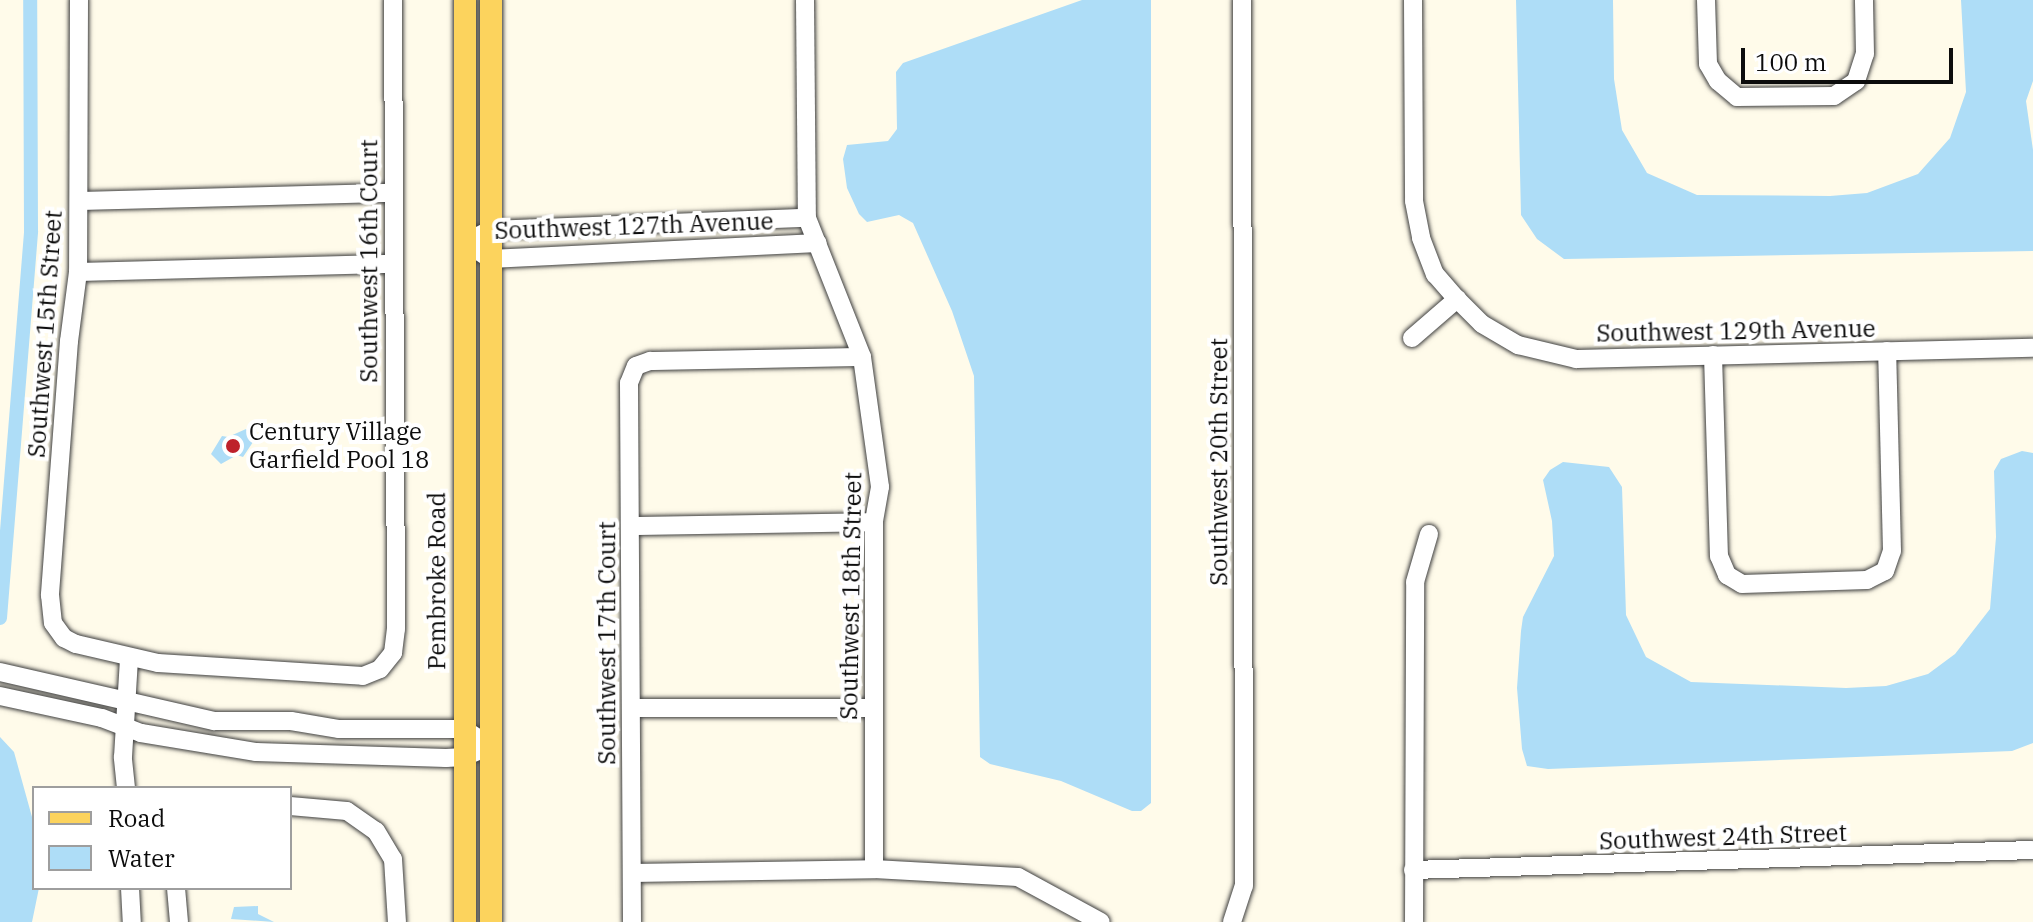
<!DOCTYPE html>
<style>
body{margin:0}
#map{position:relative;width:2033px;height:922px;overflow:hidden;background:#fffbea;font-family:"IBM Plex Serif",serif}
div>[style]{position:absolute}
.water>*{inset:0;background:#aeddf7}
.canal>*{height:14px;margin:-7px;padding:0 7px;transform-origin:7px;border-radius:7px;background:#aeddf7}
.roads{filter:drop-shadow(0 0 2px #3f3f3f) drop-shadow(0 0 2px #3f3f3f)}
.minor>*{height:18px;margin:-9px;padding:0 9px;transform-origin:9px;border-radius:9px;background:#fff}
.major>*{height:22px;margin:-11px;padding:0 11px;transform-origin:11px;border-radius:11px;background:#fcd35d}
.dots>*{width:22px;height:22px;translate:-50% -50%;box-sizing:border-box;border:4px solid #fff;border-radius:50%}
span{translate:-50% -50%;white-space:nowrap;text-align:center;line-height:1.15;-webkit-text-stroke:8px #fff;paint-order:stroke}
.street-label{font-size:24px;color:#0c0c0c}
.poi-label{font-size:24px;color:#0c0c0c}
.left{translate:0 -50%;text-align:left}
.legend{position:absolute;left:32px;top:786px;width:260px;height:104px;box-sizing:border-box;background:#fff;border:2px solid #9e9e9e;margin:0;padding:10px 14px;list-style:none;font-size:24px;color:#0c0c0c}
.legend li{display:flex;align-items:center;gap:16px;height:40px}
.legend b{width:40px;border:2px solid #9e9e9e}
.scale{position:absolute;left:1741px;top:48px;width:212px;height:36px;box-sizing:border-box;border:4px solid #0c0c0c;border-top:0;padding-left:10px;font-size:24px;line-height:28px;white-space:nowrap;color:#0c0c0c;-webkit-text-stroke:6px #fff;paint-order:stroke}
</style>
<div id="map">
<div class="water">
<i style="clip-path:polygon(1082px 0,1151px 0,1151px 803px,1141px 811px,1132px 811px,1061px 781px,990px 764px,980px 757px,974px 376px,952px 311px,913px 223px,899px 215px,867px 222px,859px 214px,847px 188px,843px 159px,847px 145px,888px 141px,897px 129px,896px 72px,903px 63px)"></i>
<i style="clip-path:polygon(1516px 0,1613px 0,1614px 79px,1622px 130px,1647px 173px,1697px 195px,1830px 196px,1867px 193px,1918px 174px,1950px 138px,1966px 92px,1961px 0,2033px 0,2033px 81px,2026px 101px,2033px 150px,2033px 251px,1564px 259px,1537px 239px,1521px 215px)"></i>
<i style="clip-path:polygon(246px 429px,255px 439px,243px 457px,237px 455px,221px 464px,211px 454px,222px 436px,228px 437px)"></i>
<i style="clip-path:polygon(2022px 451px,2033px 453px,2033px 743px,2012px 751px,1548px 769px,1527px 766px,1522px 749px,1517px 688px,1521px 631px,1523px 617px,1554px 556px,1552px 521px,1543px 480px,1550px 470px,1563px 462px,1609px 467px,1622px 487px,1626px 615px,1646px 657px,1691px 682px,1846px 688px,1886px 686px,1928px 674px,1955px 654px,1990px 609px,1996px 537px,1994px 471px,2001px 459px)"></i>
<i style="clip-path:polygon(0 737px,14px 752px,32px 817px,34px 888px,39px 888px,32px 922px,0 922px)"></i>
<i style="clip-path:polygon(258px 906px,258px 914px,274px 922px,231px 919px,234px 907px)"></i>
</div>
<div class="canal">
<i style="left:0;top:618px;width:388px;rotate:-85.4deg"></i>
<i style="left:31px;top:231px;width:231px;rotate:-90.2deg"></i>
</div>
<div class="roads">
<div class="minor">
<i style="left:79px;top:0;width:272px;rotate:90.2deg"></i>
<i style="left:78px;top:272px;width:70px;rotate:97.4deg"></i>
<i style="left:69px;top:341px;width:255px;rotate:94.3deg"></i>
<i style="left:50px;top:595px;width:28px;rotate:84deg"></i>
<i style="left:53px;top:623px;width:19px;rotate:54deg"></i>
<i style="left:64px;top:638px;width:13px;rotate:27deg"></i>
<i style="left:76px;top:644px;width:84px;rotate:13deg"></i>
<i style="left:158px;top:663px;width:205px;rotate:3.6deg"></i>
<i style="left:363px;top:676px;width:18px;rotate:-22deg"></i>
<i style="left:380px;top:669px;width:21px;rotate:-51deg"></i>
<i style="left:393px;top:653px;width:24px;rotate:-83deg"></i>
<i style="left:396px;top:629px;width:629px;rotate:-90.27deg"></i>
<i style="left:805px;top:0;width:218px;rotate:89.5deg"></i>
<i style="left:807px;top:218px;width:149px;rotate:68.4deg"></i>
<i style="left:862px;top:357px;width:131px;rotate:82.1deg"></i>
<i style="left:880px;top:487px;width:36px;rotate:100deg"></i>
<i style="left:874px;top:522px;width:347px;rotate:90deg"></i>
<i style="left:1413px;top:0;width:201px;rotate:89.7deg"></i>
<i style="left:1414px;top:201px;width:38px;rotate:79deg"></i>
<i style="left:1421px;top:238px;width:39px;rotate:69deg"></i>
<i style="left:1435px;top:274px;width:33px;rotate:49deg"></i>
<i style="left:1457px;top:299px;width:35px;rotate:45deg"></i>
<i style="left:1482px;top:324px;width:42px;rotate:30.3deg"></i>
<i style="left:1518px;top:345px;width:60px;rotate:13.6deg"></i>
<i style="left:1576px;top:359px;width:457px;rotate:-1.4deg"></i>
<i style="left:1706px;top:0;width:64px;rotate:88.2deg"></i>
<i style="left:1708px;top:64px;width:20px;rotate:60deg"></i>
<i style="left:1718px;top:81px;width:25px;rotate:40deg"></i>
<i style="left:1737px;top:97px;width:97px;rotate:-0.6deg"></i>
<i style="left:1834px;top:96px;width:27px;rotate:-34deg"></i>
<i style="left:1856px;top:81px;width:28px;rotate:-72deg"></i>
<i style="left:1865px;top:54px;width:54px;rotate:-91.1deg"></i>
<i style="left:80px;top:201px;width:313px;rotate:-1.5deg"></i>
<i style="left:480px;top:235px;width:11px;rotate:-27deg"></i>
<i style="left:490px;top:230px;width:317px;rotate:-2.2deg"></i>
<i style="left:465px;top:242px;width:30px;rotate:34deg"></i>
<i style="left:490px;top:259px;width:328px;rotate:-2.8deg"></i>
<i style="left:78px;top:272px;width:316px;rotate:-1.5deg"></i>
<i style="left:1412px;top:338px;width:60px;rotate:-40.9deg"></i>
<i style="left:1713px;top:355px;width:201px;rotate:88.3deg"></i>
<i style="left:1719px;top:556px;width:21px;rotate:67deg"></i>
<i style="left:1727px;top:575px;width:17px;rotate:31deg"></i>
<i style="left:1742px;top:584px;width:125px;rotate:-1.8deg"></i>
<i style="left:1867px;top:580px;width:20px;rotate:-27deg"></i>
<i style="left:1885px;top:571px;width:21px;rotate:-71deg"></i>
<i style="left:1892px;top:551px;width:200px;rotate:-91.4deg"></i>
<i style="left:631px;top:526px;width:243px;rotate:-0.9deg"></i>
<i style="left:0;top:672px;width:220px;rotate:12.9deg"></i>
<i style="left:214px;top:721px;width:77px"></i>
<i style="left:291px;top:721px;width:49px;rotate:9.5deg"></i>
<i style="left:339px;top:729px;width:125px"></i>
<i style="left:464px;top:729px;width:31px;rotate:33deg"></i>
<i style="left:0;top:696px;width:104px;rotate:12.2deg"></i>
<i style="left:102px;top:718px;width:42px;rotate:21deg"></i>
<i style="left:141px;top:733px;width:117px;rotate:9.4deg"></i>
<i style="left:256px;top:752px;width:190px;rotate:1.8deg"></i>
<i style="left:446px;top:758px;width:18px;rotate:-3deg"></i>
<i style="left:464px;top:757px;width:13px;rotate:-23deg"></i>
<i style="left:631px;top:708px;width:243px"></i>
<i style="left:126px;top:788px;width:31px;rotate:-96deg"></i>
<i style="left:123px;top:757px;width:99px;rotate:-86.5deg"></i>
<i style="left:290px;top:806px;width:57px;rotate:5deg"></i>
<i style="left:347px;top:811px;width:35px;rotate:35deg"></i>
<i style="left:376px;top:831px;width:33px;rotate:59deg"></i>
<i style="left:393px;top:859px;width:63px;rotate:86.4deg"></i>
<i style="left:1413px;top:870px;width:620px;rotate:-1.85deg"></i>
<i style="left:632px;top:873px;width:242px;rotate:-0.9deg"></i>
<i style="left:874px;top:869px;width:144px;rotate:3.2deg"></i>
<i style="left:1018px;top:877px;width:94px;rotate:28.5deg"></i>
<i style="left:130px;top:888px;width:34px;rotate:87deg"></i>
<i style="left:176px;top:888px;width:34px;rotate:85deg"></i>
<i style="left:632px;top:922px;width:539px;rotate:-90.32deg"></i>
<i style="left:629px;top:383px;width:18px;rotate:-68deg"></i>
<i style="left:636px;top:366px;width:15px;rotate:-20deg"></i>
<i style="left:650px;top:361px;width:212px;rotate:-1.1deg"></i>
<i style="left:1232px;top:922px;width:38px;rotate:-72deg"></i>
<i style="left:1244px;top:886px;width:886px;rotate:-90.13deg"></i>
<i style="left:1414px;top:922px;width:340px;rotate:-89.8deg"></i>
<i style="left:1415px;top:582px;width:50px;rotate:-73.7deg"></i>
</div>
<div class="major">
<i style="left:491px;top:0;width:922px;rotate:90deg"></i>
<i style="left:465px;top:922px;width:922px;rotate:-90deg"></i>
</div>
</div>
<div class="dots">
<i style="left:233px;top:446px;background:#be212b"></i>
</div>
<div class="street-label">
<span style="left:634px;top:226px;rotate:-2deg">Southwest 127th Avenue</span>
<span style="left:369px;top:261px;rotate:-90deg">Southwest 16th Court</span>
<span style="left:1736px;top:331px;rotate:-1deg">Southwest 129th Avenue</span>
<span style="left:45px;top:334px;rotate:-86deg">Southwest 15th Street</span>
<span style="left:1219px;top:462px;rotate:-90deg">Southwest 20th Street</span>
<span style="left:437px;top:581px;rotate:-90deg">Pembroke Road</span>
<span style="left:851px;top:596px;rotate:-89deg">Southwest 18th Street</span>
<span style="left:607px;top:643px;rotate:-90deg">Southwest 17th Court</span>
<span style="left:1723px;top:837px;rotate:-2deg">Southwest 24th Street</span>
</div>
<div class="poi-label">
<span class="left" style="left:249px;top:446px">Century Village<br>Garfield Pool 18</span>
</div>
<ul class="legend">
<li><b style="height:10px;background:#fcd35d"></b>Road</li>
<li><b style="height:22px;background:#aeddf7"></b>Water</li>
</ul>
<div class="scale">100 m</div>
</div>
